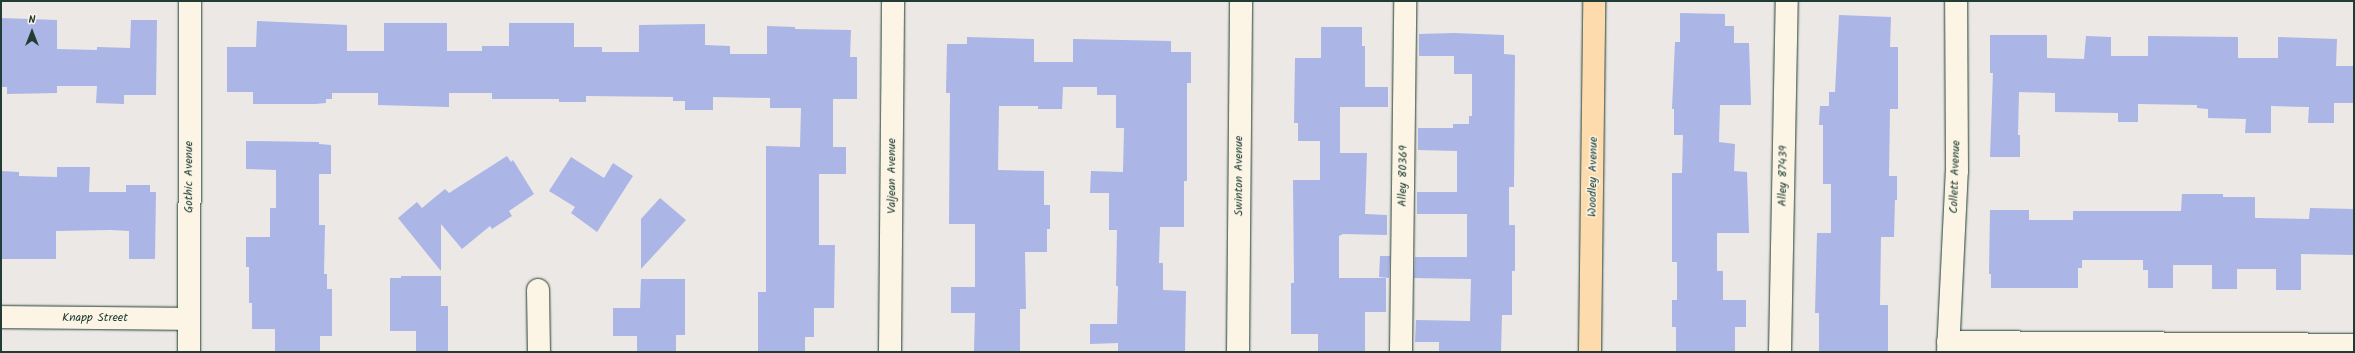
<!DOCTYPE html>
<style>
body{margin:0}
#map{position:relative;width:2355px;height:353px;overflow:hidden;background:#ece8e5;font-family:Kalam,sans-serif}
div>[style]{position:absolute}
.building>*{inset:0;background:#abb5e6}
.roads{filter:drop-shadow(0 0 1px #1f3d34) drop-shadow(0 0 1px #1f3d34)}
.minor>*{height:22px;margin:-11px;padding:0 11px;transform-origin:11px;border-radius:11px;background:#fcf5e5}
.major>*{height:22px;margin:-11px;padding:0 11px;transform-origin:11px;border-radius:11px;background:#fedbac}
span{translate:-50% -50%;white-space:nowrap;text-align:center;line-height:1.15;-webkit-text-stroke:3px #fcf5e5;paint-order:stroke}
.street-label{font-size:12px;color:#1f3d34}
.frame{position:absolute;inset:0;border:2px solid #1f3d34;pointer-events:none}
.north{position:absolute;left:12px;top:12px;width:40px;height:40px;-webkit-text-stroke:3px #fcf5e5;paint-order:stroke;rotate:0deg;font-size:11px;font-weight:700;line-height:16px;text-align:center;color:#1f3d34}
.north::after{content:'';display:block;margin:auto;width:14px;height:18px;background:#1f3d34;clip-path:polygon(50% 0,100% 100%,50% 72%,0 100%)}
</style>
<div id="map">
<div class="building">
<i style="clip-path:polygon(1680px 13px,1725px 14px,1725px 26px,1734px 26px,1734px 43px,1749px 43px,1751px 105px,1720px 105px,1719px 142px,1735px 144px,1734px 171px,1747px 172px,1749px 233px,1717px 233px,1717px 271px,1723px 271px,1723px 300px,1746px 300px,1746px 327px,1735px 327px,1735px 352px,1676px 352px,1676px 327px,1672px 327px,1672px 300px,1677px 300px,1677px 262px,1672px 262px,1672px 173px,1682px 173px,1683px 135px,1674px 135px,1674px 109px,1672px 109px,1675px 42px,1680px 42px)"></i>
<i style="clip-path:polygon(1839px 15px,1891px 17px,1890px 47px,1898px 47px,1898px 109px,1890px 109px,1889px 176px,1897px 176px,1897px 200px,1895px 200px,1894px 237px,1881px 237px,1880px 305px,1888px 305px,1888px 352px,1819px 352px,1819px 313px,1815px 313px,1817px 233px,1831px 233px,1831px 184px,1823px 184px,1823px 125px,1819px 125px,1820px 106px,1829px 106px,1829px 92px,1835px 92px)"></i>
<i style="clip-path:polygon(1px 18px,57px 20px,57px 49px,97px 50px,97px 47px,130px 48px,131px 20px,157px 20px,156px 95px,124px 95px,124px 104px,96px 103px,97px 86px,57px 86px,57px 93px,7px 94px,7px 87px,1px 87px)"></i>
<i style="clip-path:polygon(257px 21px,347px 25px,347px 51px,384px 51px,384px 23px,447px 23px,447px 51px,482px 51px,482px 46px,509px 46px,509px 23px,574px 23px,574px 47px,602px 47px,602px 52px,639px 52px,639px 25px,705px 24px,705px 45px,730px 46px,730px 54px,767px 54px,767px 26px,795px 27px,795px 29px,851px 30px,850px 57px,857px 57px,857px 99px,833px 99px,833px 147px,846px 147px,846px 174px,819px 174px,819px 245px,835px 245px,834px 308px,814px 308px,814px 337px,805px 337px,805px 352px,758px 352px,758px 292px,766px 292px,766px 146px,800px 147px,801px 108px,770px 108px,770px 98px,713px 97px,713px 110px,685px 110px,685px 101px,673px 101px,673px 97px,586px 96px,586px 102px,559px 102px,559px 99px,492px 99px,492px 93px,449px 93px,449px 107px,378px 105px,378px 93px,332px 93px,332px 99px,326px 99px,326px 103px,315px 104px,253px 104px,253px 92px,227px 92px,227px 47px,256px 47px)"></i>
<i style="clip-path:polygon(1321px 27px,1362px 27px,1362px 46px,1365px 46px,1365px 87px,1388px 87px,1388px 107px,1340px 107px,1340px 153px,1367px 153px,1365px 214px,1387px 215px,1387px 235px,1343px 234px,1339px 236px,1339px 278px,1386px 278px,1386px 312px,1365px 312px,1365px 352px,1318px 352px,1318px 334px,1291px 334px,1291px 283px,1294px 283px,1293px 180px,1320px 180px,1320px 141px,1298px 141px,1298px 123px,1294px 123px,1295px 58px,1321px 58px)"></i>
<i style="clip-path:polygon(1454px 33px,1504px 35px,1504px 54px,1515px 55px,1514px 187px,1509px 187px,1509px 225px,1515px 225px,1515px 271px,1512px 271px,1512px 315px,1502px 315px,1501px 352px,1439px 352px,1439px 342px,1415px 342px,1416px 320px,1470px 321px,1471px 279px,1414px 278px,1415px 257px,1467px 257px,1467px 214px,1417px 214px,1417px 192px,1457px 192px,1457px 151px,1418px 150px,1418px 128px,1453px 128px,1453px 124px,1469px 124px,1469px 116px,1472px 116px,1472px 74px,1454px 74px,1454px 56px,1419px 56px,1419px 34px)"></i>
<i style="clip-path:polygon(1990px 35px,2047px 35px,2047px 58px,2084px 59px,2086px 36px,2111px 37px,2111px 56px,2148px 56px,2148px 36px,2238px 37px,2238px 58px,2278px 58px,2278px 37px,2337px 39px,2336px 66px,2354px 66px,2354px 103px,2334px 103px,2334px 123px,2308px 123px,2309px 107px,2271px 106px,2271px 133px,2245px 133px,2246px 119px,2208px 118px,2208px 109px,2197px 108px,2197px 105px,2138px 104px,2138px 122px,2118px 122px,2118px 113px,2055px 112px,2055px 93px,2019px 92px,2018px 135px,2020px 135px,2020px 157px,1990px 157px,1993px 73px,1990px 73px)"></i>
<i style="clip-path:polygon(967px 37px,1034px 39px,1034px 62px,1073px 62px,1073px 39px,1171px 41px,1171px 52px,1191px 52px,1191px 83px,1187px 83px,1187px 181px,1184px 181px,1184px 227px,1160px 227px,1159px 263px,1163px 263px,1163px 290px,1186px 291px,1185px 352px,1118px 352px,1118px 343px,1090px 344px,1090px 324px,1117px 324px,1118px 286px,1116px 286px,1117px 230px,1109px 230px,1109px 193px,1090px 193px,1091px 171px,1123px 172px,1124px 128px,1116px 128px,1116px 95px,1097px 95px,1097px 87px,1063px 87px,1062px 109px,1038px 109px,1038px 106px,999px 106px,998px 170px,1044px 171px,1044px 205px,1050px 205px,1050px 229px,1047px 229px,1047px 252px,1025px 252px,1026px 309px,1020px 309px,1020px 352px,974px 352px,975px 313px,951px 313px,951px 287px,975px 287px,975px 224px,949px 224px,950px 93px,946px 93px,947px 44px,967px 44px)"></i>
<i style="clip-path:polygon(246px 141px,319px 142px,319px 144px,331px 145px,331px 174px,319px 174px,319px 225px,325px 225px,324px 274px,327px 274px,327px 289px,332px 289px,332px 336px,320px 336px,320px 352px,275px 352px,275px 329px,252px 329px,252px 303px,249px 303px,249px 267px,246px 267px,246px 237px,270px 237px,270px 208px,276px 208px,276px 170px,246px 169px)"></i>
<i style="clip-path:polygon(507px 156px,511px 162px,513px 160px,534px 194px,509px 211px,512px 216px,492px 229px,490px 226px,462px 249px,441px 224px,441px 271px,398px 218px,417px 202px,422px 208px,445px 189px,449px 193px)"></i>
<i style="clip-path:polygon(571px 157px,604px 178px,613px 163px,633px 176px,597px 232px,571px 213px,575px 207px,549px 191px)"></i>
<i style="clip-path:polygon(57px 167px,90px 167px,89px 192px,126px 192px,126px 185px,150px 185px,150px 192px,156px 192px,155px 259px,129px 259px,129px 231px,111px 230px,56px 231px,56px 259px,1px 259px,1px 171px,19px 172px,19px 176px,57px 177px)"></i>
<i style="clip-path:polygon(2182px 194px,2223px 194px,2223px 197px,2255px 197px,2255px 218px,2309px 219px,2310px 208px,2354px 209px,2354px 255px,2301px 254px,2301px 290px,2276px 290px,2276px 269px,2237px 269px,2237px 289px,2212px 289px,2212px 265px,2173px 265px,2173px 288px,2148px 288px,2148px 270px,2143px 270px,2143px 260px,2082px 260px,2082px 268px,2078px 268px,2078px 288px,1991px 288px,1991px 274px,1989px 274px,1990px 210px,2029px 210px,2029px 220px,2073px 220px,2073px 211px,2181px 211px)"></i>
<i style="clip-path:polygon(660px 198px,686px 220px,641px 269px,641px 219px)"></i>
<i style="clip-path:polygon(1380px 256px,1390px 256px,1389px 278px,1379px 277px)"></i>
<i style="clip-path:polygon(401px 276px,441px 276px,441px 306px,448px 306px,448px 352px,416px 352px,416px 331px,390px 331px,390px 278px,401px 278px)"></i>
<i style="clip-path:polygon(641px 279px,685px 279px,685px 335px,676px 335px,676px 352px,637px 352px,637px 336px,613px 336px,613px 308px,640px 308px)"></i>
</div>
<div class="roads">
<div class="minor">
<i style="left:538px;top:290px;width:62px;rotate:89.1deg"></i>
<i style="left:1px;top:317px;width:188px;rotate:0.6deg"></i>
<i style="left:1948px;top:342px;width:406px;rotate:0.4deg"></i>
<i style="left:189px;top:352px;width:351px;rotate:-89.8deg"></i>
<i style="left:890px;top:352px;width:351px;rotate:-89.5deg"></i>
<i style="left:1238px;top:352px;width:351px;rotate:-89.5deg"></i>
<i style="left:1401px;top:352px;width:351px;rotate:-89.3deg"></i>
<i style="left:1780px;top:352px;width:351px;rotate:-88.9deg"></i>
<i style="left:1948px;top:352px;width:181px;rotate:-87.2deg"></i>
<i style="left:1957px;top:171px;width:170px;rotate:-90.3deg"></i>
</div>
<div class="major">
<i style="left:1590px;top:352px;width:351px;rotate:-89.3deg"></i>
</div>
</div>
<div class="street-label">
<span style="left:892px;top:176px;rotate:-90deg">Valjean Avenue</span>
<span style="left:1239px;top:176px;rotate:-90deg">Swinton Avenue</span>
<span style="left:1403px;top:176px;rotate:-89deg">Alley 80369</span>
<span style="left:1783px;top:176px;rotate:-89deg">Alley 87439</span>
<span style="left:189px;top:177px;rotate:-90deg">Gothic Avenue</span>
<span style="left:1593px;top:177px;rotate:-89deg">Woodley Avenue</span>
<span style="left:1955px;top:177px;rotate:-88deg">Collett Avenue</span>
<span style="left:95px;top:318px">Knapp Street</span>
</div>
<div class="frame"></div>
<div class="north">N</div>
</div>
